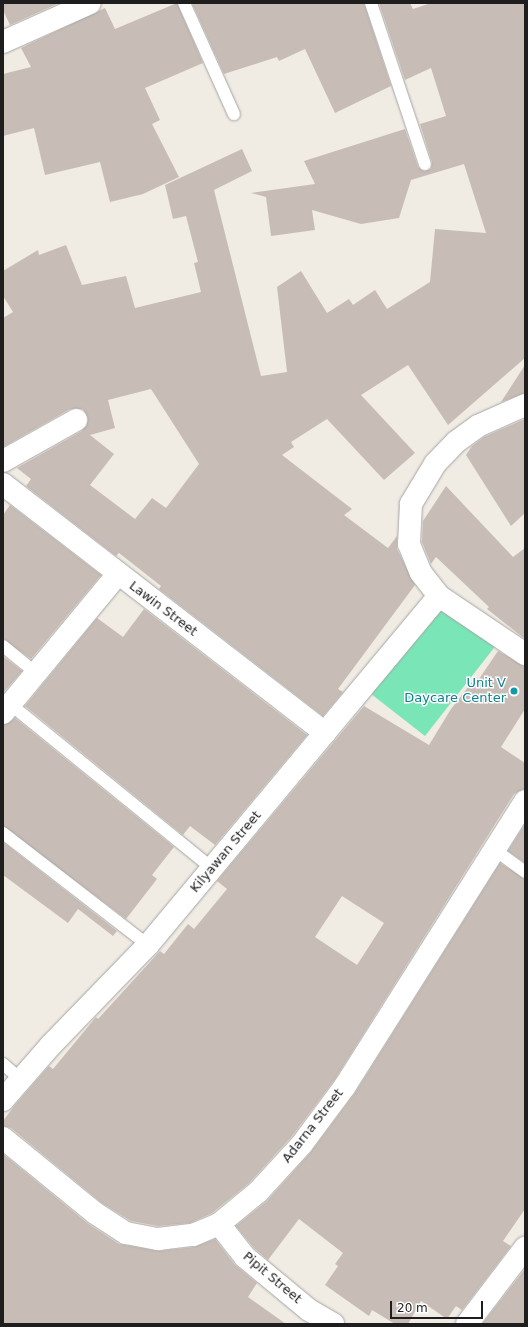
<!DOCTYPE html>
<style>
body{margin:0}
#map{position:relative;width:528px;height:1327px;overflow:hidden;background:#f0ebe3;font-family:"DejaVu Sans",sans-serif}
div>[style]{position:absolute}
.pitch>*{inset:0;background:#7ae6b8}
.building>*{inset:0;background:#c8bdb6}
.roads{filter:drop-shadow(0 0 1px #a5a5a5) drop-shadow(0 0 1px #a5a5a5)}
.lane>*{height:12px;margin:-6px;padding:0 6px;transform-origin:6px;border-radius:6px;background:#fff}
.street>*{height:22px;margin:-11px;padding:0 11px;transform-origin:11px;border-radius:11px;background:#fff}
.dots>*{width:11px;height:11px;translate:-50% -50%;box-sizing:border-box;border:2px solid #fff;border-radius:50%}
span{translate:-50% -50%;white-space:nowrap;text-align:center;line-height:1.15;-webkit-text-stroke:3px #fff;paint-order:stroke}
.street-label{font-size:13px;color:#1e1e1e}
.culture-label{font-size:13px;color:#0d838f}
.right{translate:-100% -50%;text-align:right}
.frame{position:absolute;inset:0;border:4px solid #1e1e1e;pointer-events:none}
.scale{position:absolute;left:390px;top:1301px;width:93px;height:18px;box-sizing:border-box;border:2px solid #1e1e1e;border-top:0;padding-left:5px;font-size:12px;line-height:14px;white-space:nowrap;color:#1e1e1e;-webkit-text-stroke:3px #fff;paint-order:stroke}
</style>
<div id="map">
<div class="pitch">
<i style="clip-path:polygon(437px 597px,497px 644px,425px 736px,366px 690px)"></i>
</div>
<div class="building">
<i style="clip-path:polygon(3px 3px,59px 3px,10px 25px,3px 10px)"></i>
<i style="clip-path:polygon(177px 3px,203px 63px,145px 88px,160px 120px,152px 124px,179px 177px,143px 194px,110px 202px,100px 162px,45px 175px,34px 128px,3px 136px,3px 74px,31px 67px,21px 48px,105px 8px,115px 29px)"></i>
<i style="clip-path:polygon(192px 3px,364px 3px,391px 86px,335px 113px,305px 49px,279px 61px,277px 57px,224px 74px)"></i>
<i style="clip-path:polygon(evenodd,379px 3px,410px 3px,413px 9px,431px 3px,525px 3px,525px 358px,448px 425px,408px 365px,361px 395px,415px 453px,384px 480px,327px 419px,291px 442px,294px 447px,282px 455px,352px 509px,344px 515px,388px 548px,397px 536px,397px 549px,415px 585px,338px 689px,343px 692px,323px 716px,159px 589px,161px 586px,119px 553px,116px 556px,26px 486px,31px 479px,17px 468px,82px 431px,88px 420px,83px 409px,70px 409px,3px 447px,3px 318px,13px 312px,3px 296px,3px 271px,38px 250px,39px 255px,66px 245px,82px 285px,126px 276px,135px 308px,201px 292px,194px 263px,198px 262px,186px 216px,173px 219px,165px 185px,242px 149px,252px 171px,214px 190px,261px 376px,287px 372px,277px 287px,301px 271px,327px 313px,349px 299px,353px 305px,375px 290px,387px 309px,430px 282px,435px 229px,486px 233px,464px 164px,411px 180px,399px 218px,361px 224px,312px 210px,315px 230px,271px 236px,266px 197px,251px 193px,315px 184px,304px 161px,405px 129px,418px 167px,424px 171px,431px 169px,432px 162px,420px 124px,446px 116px,431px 68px,405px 80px,379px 3px,151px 389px,199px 464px,166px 508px,152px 498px,135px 519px,90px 485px,114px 454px,90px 435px,115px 428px,108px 400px,151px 389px)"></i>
<i style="clip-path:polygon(525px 365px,525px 393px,501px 402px)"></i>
<i style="clip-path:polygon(525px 419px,525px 513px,511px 526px,466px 455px,472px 446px,484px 437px)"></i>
<i style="clip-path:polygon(446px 486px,513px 557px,525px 548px,525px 639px,487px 609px,489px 607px,436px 557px,431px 564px,422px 542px,423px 521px)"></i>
<i style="clip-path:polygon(10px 505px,101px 575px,31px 659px,3px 639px,3px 515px)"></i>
<i style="clip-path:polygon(144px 609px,307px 735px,215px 845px,190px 826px,183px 835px,25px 706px,97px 618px,123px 637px)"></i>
<i style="clip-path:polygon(evenodd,498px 651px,525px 667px,525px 709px,501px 747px,525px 763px,525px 789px,514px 794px,335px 1079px,292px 1136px,249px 1183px,212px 1213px,190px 1223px,158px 1226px,131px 1221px,102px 1203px,11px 1128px,3px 1126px,3px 1121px,15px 1105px,49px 1066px,53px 1069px,96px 1017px,98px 1019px,160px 951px,164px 954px,188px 924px,194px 929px,227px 889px,217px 881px,364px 706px,429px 745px,451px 709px,476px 677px,479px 679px,498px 651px,342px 896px,384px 923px,357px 965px,315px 937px,342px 896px)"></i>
<i style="clip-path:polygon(3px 656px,22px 671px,3px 693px)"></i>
<i style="clip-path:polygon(15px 718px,174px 847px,152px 875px,157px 879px,126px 919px,3px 826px,3px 725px)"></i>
<i style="clip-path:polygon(525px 824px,525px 863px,508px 851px)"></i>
<i style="clip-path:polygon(3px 842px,117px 931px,113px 936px,78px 909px,68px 923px,3px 875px)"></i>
<i style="clip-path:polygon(500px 863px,525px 879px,525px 1209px,503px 1241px,511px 1246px,462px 1310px,456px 1306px,447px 1319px,421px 1301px,408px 1324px,395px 1324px,372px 1310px,369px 1316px,325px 1285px,338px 1266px,335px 1264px,343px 1253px,299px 1219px,268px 1260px,254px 1248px,236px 1226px,267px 1201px,311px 1152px,355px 1093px)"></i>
<i style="clip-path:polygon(3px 1154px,87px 1223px,119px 1244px,159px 1251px,195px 1247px,215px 1239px,235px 1265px,257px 1283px,248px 1297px,286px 1324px,3px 1324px)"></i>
<i style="clip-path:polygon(525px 1269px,525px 1324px,483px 1323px)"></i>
</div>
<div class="roads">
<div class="lane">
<i style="left:184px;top:3px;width:122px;rotate:65.8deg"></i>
<i style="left:371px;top:3px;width:170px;rotate:71.5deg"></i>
<i style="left:3px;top:646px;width:43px;rotate:39.3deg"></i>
<i style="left:10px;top:704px;width:262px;rotate:39.1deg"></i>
<i style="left:3px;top:833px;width:183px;rotate:37.7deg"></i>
<i style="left:495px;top:850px;width:37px;rotate:36deg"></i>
<i style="left:3px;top:1064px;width:23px;rotate:41deg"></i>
</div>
<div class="street">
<i style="left:3px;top:42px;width:95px;rotate:-24.1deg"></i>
<i style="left:525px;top:405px;width:51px;rotate:155.9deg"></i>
<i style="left:478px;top:426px;width:27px;rotate:144deg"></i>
<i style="left:456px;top:442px;width:30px;rotate:134deg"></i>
<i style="left:435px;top:464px;width:47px;rotate:121deg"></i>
<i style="left:411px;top:504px;width:40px;rotate:92.9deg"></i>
<i style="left:409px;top:544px;width:31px;rotate:68deg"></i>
<i style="left:421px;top:573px;width:29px;rotate:52deg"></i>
<i style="left:439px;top:596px;width:104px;rotate:34deg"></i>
<i style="left:3px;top:461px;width:84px;rotate:-29.3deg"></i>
<i style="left:3px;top:484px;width:407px;rotate:37.7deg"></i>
<i style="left:3px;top:713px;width:179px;rotate:-50.4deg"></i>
<i style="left:3px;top:1100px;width:73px;rotate:-48.9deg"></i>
<i style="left:51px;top:1045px;width:139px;rotate:-45.9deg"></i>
<i style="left:148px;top:945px;width:454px;rotate:-50.2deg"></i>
<i style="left:3px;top:1138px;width:119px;rotate:39.2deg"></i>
<i style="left:95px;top:1213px;width:37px;rotate:33deg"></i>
<i style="left:126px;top:1233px;width:33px;rotate:11deg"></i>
<i style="left:158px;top:1239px;width:35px;rotate:-7deg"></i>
<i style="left:193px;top:1235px;width:28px;rotate:-23deg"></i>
<i style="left:219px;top:1224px;width:50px;rotate:-39.4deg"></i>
<i style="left:258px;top:1192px;width:65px;rotate:-47.5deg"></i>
<i style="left:302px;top:1144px;width:72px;rotate:-53.4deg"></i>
<i style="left:345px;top:1086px;width:337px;rotate:-57.7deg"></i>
<i style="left:219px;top:1224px;width:42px;rotate:51.8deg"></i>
<i style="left:245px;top:1257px;width:83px;rotate:39.6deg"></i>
<i style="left:309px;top:1310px;width:28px;rotate:30deg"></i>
<i style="left:467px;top:1324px;width:96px;rotate:-52.7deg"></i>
</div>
</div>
<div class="dots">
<i style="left:514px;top:691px;background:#0f9aa8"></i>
</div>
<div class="street-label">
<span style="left:163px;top:609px;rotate:37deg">Lawin Street</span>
<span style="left:226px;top:852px;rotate:-50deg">Kilyawan Street</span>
<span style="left:313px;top:1126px;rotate:-52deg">Adarna Street</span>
<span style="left:272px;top:1278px;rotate:40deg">Pipit Street</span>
</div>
<div class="culture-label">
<span class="right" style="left:506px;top:691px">Unit V<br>Daycare Center</span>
</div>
<div class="frame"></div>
<div class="scale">20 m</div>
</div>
